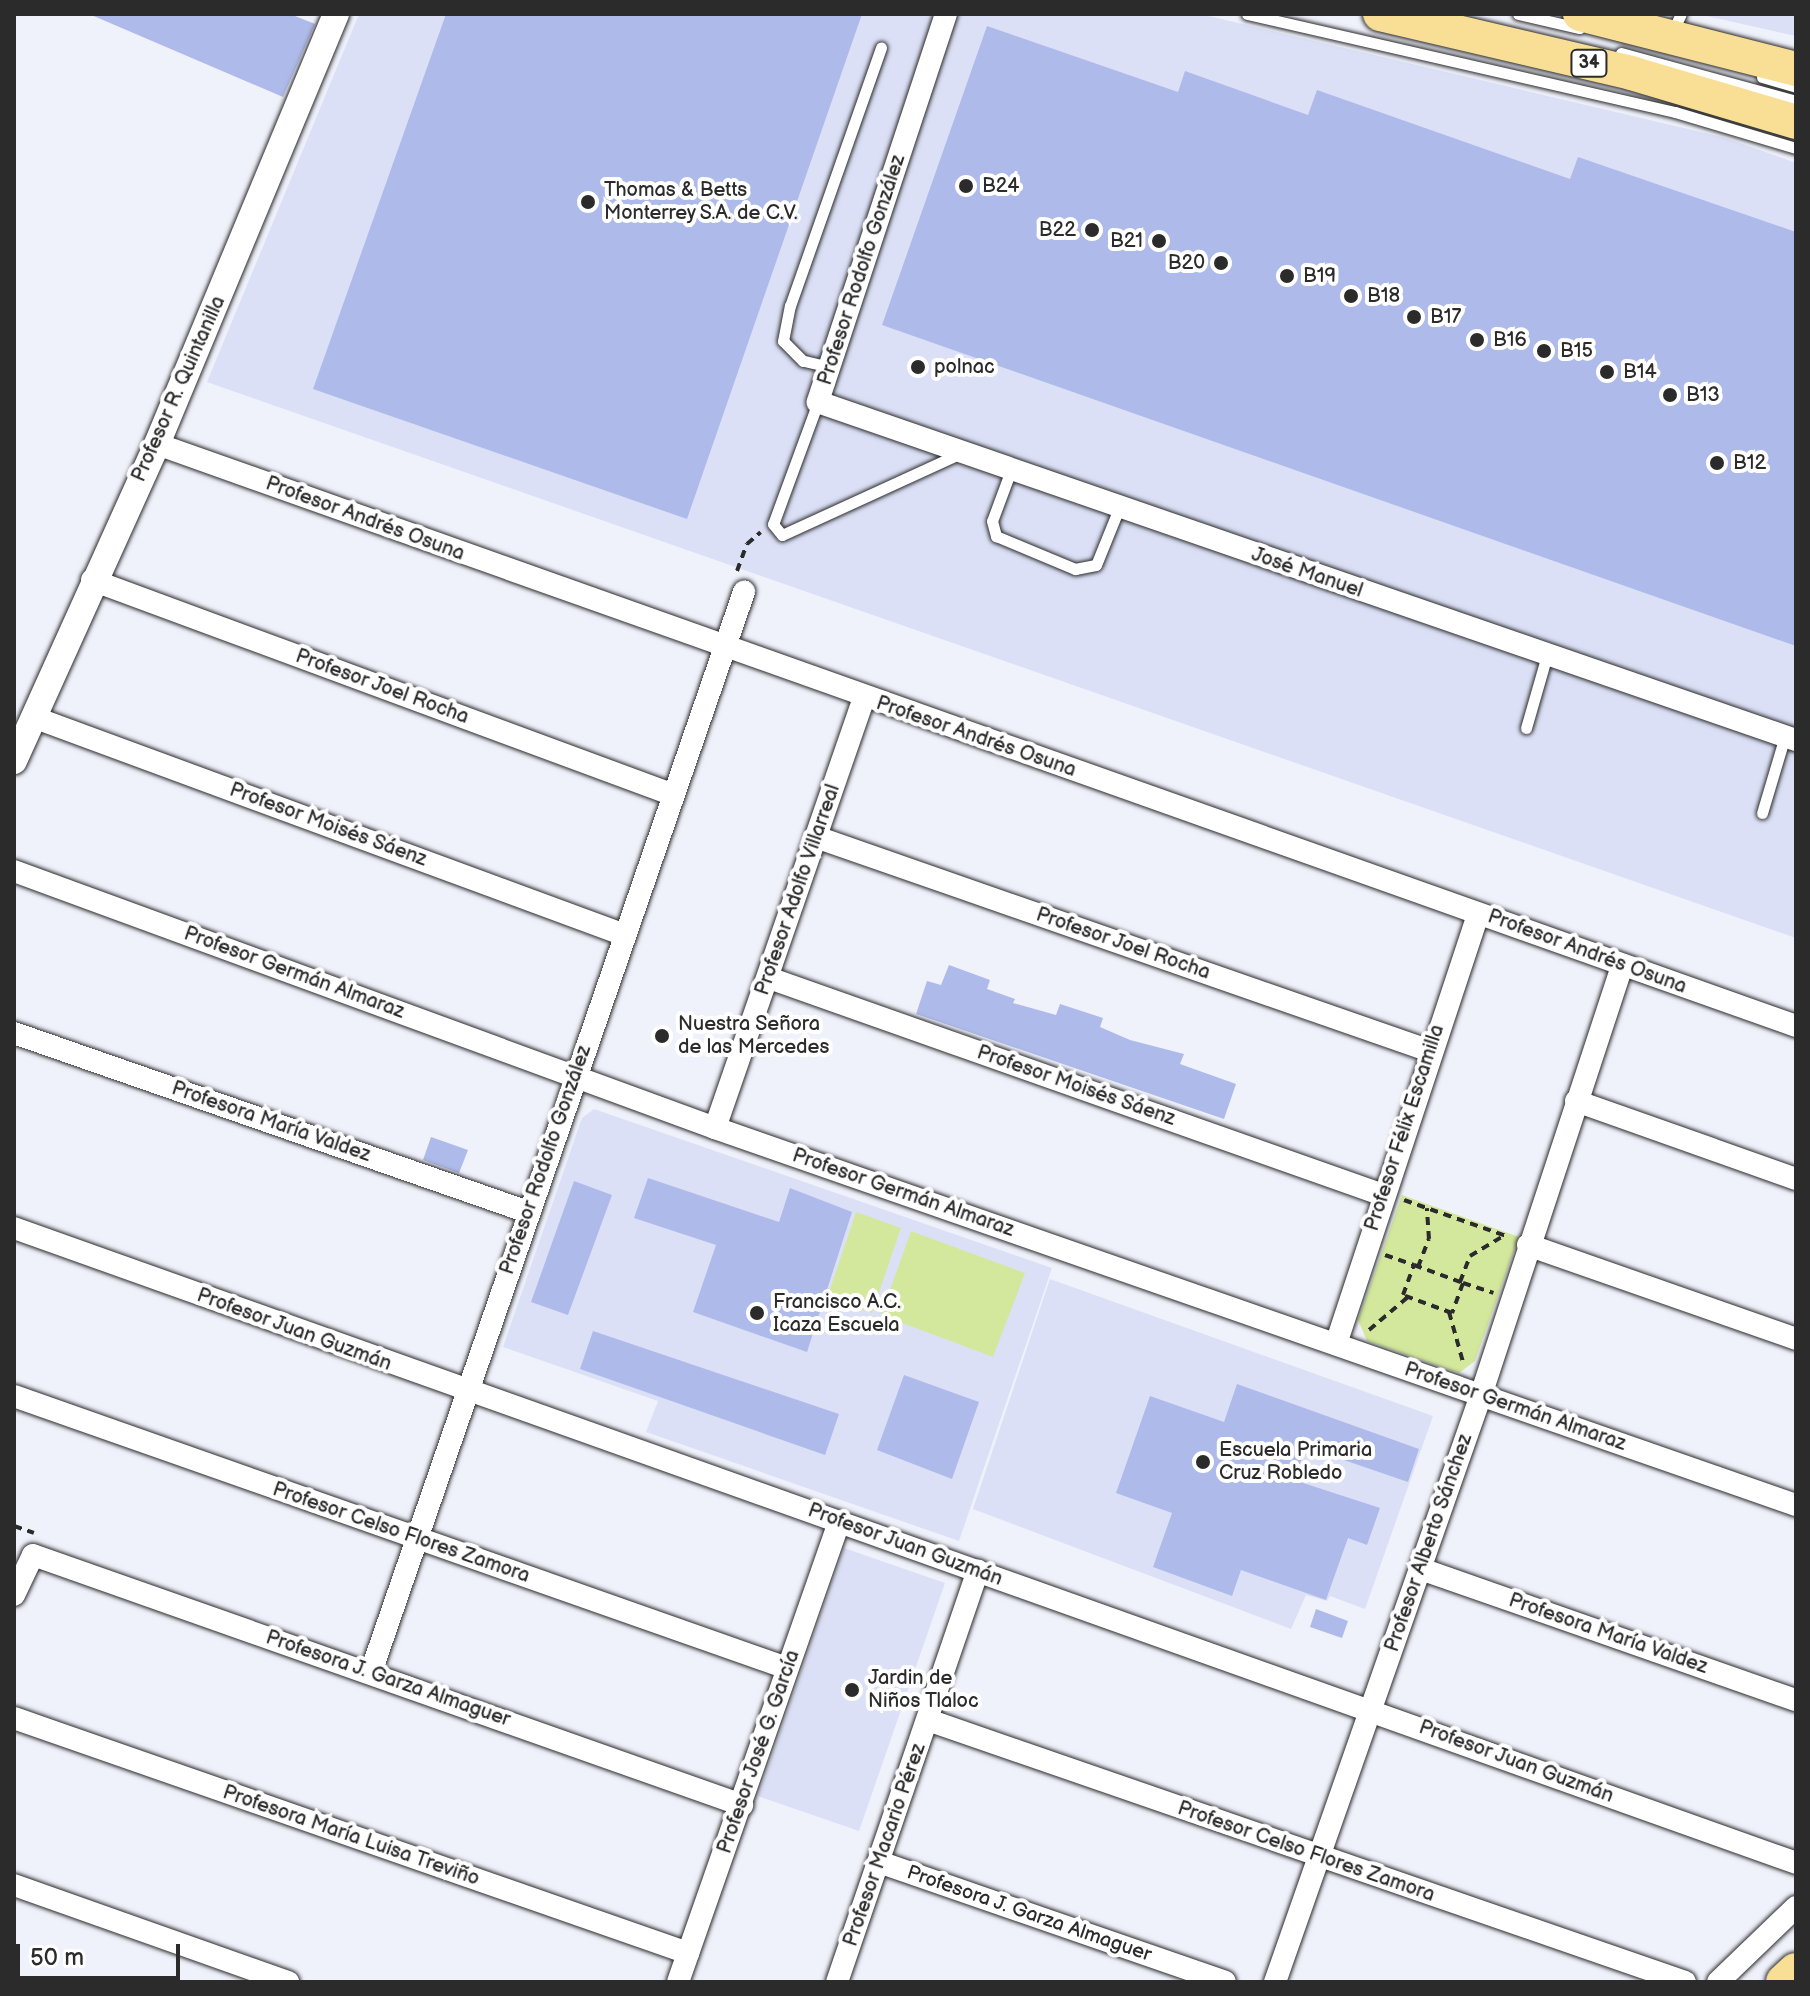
<!DOCTYPE html>
<meta charset="utf-8">
<style>
body{margin:0}
#map{position:relative;width:1810px;height:1996px;overflow:hidden;background:#eff1fb;font-family:"Balsamiq Sans",sans-serif}
div>[style]{position:absolute}
.built>*{inset:0;background:#dce0f6}
.green>*{inset:0;background:#d3e89d}
.building>*{inset:0;background:#aebaea}
.path>*{height:4px;margin-top:-2px;transform-origin:0;background:repeating-linear-gradient(90deg,#2b2b2b 0 8px,transparent 0 14px)}
.roads{filter:drop-shadow(0 0 2px #2b2b2b) drop-shadow(0 0 2px #2b2b2b)}
.service>*{height:11px;margin:-5.5px;padding:0 5.5px;transform-origin:5.5px;border-radius:5.5px;background:#fff}
.minor>*{height:22px;margin:-11px;padding:0 11px;transform-origin:11px;border-radius:11px;background:#fff}
.tertiary>*{height:26px;margin:-13px;padding:0 13px;transform-origin:13px;border-radius:13px;background:#fff}
.primary>*{height:34px;margin:-17px;padding:0 17px;transform-origin:17px;border-radius:17px;background:#f9df96}
.trunk>*{height:36px;margin:-18px;padding:0 18px;transform-origin:18px;border-radius:18px;background:#f9df96}
.dots>*{width:22px;height:22px;translate:-50% -50%;box-sizing:border-box;border:4px solid #fff;border-radius:50%}
span{translate:-50% -50%;white-space:nowrap;text-align:center;line-height:1.15;-webkit-text-stroke:8px #fff;paint-order:stroke}
.shield-label span{padding:2px 6px;background:#fff;border:2px solid;border-radius:6px;-webkit-text-stroke-width:0}
.shield-label{font-size:18px;color:#2b2b2b;font-weight:700}
.poi-label{font-size:20px;color:#2b2b2b}
.left{translate:0 -50%;text-align:left}
.right{translate:-100% -50%;text-align:right}
.street-label{font-size:20px;color:#2b2b2b}
.frame{position:absolute;inset:0;border:16px solid #2b2b2b;pointer-events:none}
.scale{position:absolute;left:16px;top:1944px;width:164px;height:36px;box-sizing:border-box;border:4px solid #2b2b2b;border-top:0;padding-left:10px;font-size:24px;line-height:28px;white-space:nowrap;color:#2b2b2b;-webkit-text-stroke:6px #fff;paint-order:stroke}
</style>
<div id="map">
<div class="built">
<i style="clip-path:polygon(359px 14px,1200px 14px,1726px 138px,1796px 163px,1796px 938px,207px 382px)"></i>
<i style="clip-path:polygon(1698px 14px,1796px 14px,1796px 36px)"></i>
<i style="clip-path:polygon(594px 1109px,1052px 1268px,959px 1541px,646px 1432px,658px 1401px,503px 1347px,582px 1118px)"></i>
<i style="clip-path:polygon(1050px 1279px,1433px 1416px,1365px 1609px,1330px 1596px,1327px 1601px,1306px 1595px,1291px 1629px,973px 1509px)"></i>
<i style="clip-path:polygon(844px 1548px,945px 1583px,859px 1831px,758px 1796px)"></i>
</div>
<div class="green">
<i style="clip-path:polygon(1402px 1195px,1519px 1237px,1475px 1361px,1459px 1373px,1367px 1341px,1358px 1320px)"></i>
<i style="clip-path:polygon(856px 1212px,901px 1228px,872px 1313px,827px 1298px)"></i>
<i style="clip-path:polygon(911px 1231px,1025px 1273px,993px 1357px,881px 1315px)"></i>
</div>
<div class="building">
<i style="clip-path:polygon(89px 14px,290px 14px,315px 24px,283px 97px)"></i>
<i style="clip-path:polygon(446px 14px,862px 14px,687px 519px,313px 389px)"></i>
<i style="clip-path:polygon(987px 26px,1178px 92px,1185px 71px,1308px 115px,1317px 90px,1570px 179px,1578px 157px,1796px 232px,1796px 646px,882px 325px)"></i>
<i style="clip-path:polygon(949px 965px,990px 980px,987px 989px,1015px 999px,1013px 1003px,1056px 1015px,1060px 1004px,1103px 1018px,1100px 1027px,1130px 1040px,1184px 1054px,1180px 1064px,1236px 1084px,1224px 1119px,916px 1014px,927px 981px,941px 985px)"></i>
<i style="clip-path:polygon(431px 1137px,468px 1150px,459px 1173px,423px 1160px)"></i>
<i style="clip-path:polygon(648px 1178px,779px 1222px,790px 1188px,852px 1212px,807px 1352px,693px 1312px,716px 1245px,634px 1218px)"></i>
<i style="clip-path:polygon(574px 1181px,612px 1195px,568px 1315px,531px 1302px)"></i>
<i style="clip-path:polygon(593px 1331px,839px 1414px,825px 1455px,580px 1369px)"></i>
<i style="clip-path:polygon(904px 1375px,979px 1402px,952px 1479px,877px 1450px)"></i>
<i style="clip-path:polygon(1237px 1384px,1419px 1449px,1408px 1482px,1306px 1447px,1294px 1480px,1380px 1508px,1367px 1545px,1348px 1538px,1326px 1600px,1241px 1570px,1232px 1596px,1153px 1567px,1172px 1513px,1116px 1493px,1150px 1396px,1224px 1422px)"></i>
<i style="clip-path:polygon(1316px 1609px,1348px 1621px,1342px 1638px,1310px 1627px)"></i>
</div>
<div class="path">
<i style="left:737px;top:571px;width:29px;rotate:-70deg"></i>
<i style="left:747px;top:544px;width:18px;rotate:-41deg"></i>
<i style="left:1404px;top:1200px;width:111px;rotate:19.4deg"></i>
<i style="left:1385px;top:1255px;width:31px;rotate:19deg"></i>
<i style="left:1414px;top:1265px;width:52px;rotate:20.2deg"></i>
<i style="left:1463px;top:1283px;width:32px;rotate:110deg"></i>
<i style="left:1452px;top:1313px;width:52px;rotate:-159.8deg"></i>
<i style="left:1403px;top:1295px;width:32px;rotate:-70deg"></i>
<i style="left:1418px;top:1267px;width:30px;rotate:-69deg"></i>
<i style="left:1429px;top:1239px;width:31px;rotate:-94deg"></i>
<i style="left:1460px;top:1282px;width:28px;rotate:-69deg"></i>
<i style="left:1470px;top:1256px;width:41px;rotate:-31deg"></i>
<i style="left:1463px;top:1283px;width:32px;rotate:18deg"></i>
<i style="left:1449px;top:1312px;width:52px;rotate:74.4deg"></i>
<i style="left:1369px;top:1330px;width:51px;rotate:-40.2deg"></i>
<i style="left:14px;top:1526px;width:21px;rotate:19deg"></i>
</div>
<div class="roads">
<div class="service">
<i style="left:1247px;top:14px;width:439px;rotate:12.9deg"></i>
<i style="left:1675px;top:112px;width:126px;rotate:16.6deg"></i>
<i style="left:1518px;top:14px;width:63px;rotate:12.9deg"></i>
<i style="left:1671px;top:35px;width:23px;rotate:-65deg"></i>
<i style="left:1621px;top:53px;width:181px;rotate:15.3deg"></i>
<i style="left:1762px;top:77px;width:35px;rotate:16deg"></i>
<i style="left:830px;top:367px;width:28px;rotate:-167deg"></i>
<i style="left:803px;top:361px;width:28px;rotate:-135deg"></i>
<i style="left:783px;top:341px;width:36px;rotate:-79deg"></i>
<i style="left:790px;top:306px;width:274px;rotate:-70.6deg"></i>
<i style="left:818px;top:402px;width:130px;rotate:110.2deg"></i>
<i style="left:773px;top:524px;width:14px;rotate:51deg"></i>
<i style="left:782px;top:535px;width:197px;rotate:-24.6deg"></i>
<i style="left:1011px;top:470px;width:54px;rotate:110.4deg"></i>
<i style="left:992px;top:521px;width:16px;rotate:75deg"></i>
<i style="left:996px;top:536px;width:86px;rotate:22.7deg"></i>
<i style="left:1075px;top:569px;width:21px;rotate:-11deg"></i>
<i style="left:1096px;top:565px;width:61px;rotate:-68deg"></i>
<i style="left:1526px;top:728px;width:76px;rotate:-74deg"></i>
<i style="left:1762px;top:813px;width:80px;rotate:-73.4deg"></i>
</div>
<div class="minor">
<i style="left:946px;top:14px;width:409px;rotate:108.3deg"></i>
<i style="left:818px;top:402px;width:1035px;rotate:19.07deg"></i>
<i style="left:157px;top:444px;width:1739px;rotate:19.55deg"></i>
<i style="left:92px;top:580px;width:617px;rotate:20.28deg"></i>
<i style="left:33px;top:717px;width:628px;rotate:20.22deg"></i>
<i style="left:816px;top:837px;width:650px;rotate:19.22deg"></i>
<i style="left:14px;top:871px;width:747px;rotate:20.13deg"></i>
<i style="left:715px;top:1128px;width:1145px;rotate:19.23deg"></i>
<i style="left:769px;top:978px;width:651px;rotate:19.46deg"></i>
<i style="left:14px;top:1033px;width:544px;rotate:19.2deg"></i>
<i style="left:1576px;top:1101px;width:233px;rotate:19.5deg"></i>
<i style="left:715px;top:1128px;width:455px;rotate:-70.9deg"></i>
<i style="left:14px;top:1228px;width:1892px;rotate:19.61deg"></i>
<i style="left:1528px;top:1245px;width:284px;rotate:19.3deg"></i>
<i style="left:1336px;top:1344px;width:453px;rotate:-71.7deg"></i>
<i style="left:14px;top:1396px;width:819px;rotate:19.39deg"></i>
<i style="left:1421px;top:1569px;width:397px;rotate:19.3deg"></i>
<i style="left:14px;top:1595px;width:44px;rotate:-64.6deg"></i>
<i style="left:33px;top:1555px;width:752px;rotate:19.42deg"></i>
<i style="left:371px;top:1672px;width:1143px;rotate:-70.95deg"></i>
<i style="left:14px;top:1718px;width:714px;rotate:19.22deg"></i>
<i style="left:928px;top:1720px;width:801px;rotate:19.09deg"></i>
<i style="left:879px;top:1862px;width:366px;rotate:19.1deg"></i>
<i style="left:14px;top:1885px;width:291px;rotate:19.5deg"></i>
<i style="left:678px;top:1982px;width:488px;rotate:-70.7deg"></i>
<i style="left:837px;top:1982px;width:435px;rotate:-71.1deg"></i>
<i style="left:1275px;top:1982px;width:622px;rotate:-70.66deg"></i>
<i style="left:1481px;top:1395px;width:453px;rotate:-71.8deg"></i>
<i style="left:1718px;top:1982px;width:108px;rotate:-43.9deg"></i>
</div>
<div class="tertiary">
<i style="left:14px;top:761px;width:348px;rotate:-65.7deg"></i>
<i style="left:157px;top:444px;width:466px;rotate:-67.4deg"></i>
</div>
<div class="primary">
<i style="left:1380px;top:14px;width:258px;rotate:13.2deg"></i>
<i style="left:1631px;top:73px;width:172px;rotate:16.5deg"></i>
<i style="left:1580px;top:14px;width:223px;rotate:14.3deg"></i>
</div>
<div class="trunk">
<i style="left:1784px;top:1982px;width:16px;rotate:-43deg"></i>
</div>
</div>
<div class="dots">
<i style="left:966px;top:186px;background:#2b2b2b"></i>
<i style="left:588px;top:202px;background:#2b2b2b"></i>
<i style="left:1092px;top:230px;background:#2b2b2b"></i>
<i style="left:1159px;top:241px;background:#2b2b2b"></i>
<i style="left:1221px;top:263px;background:#2b2b2b"></i>
<i style="left:1287px;top:276px;background:#2b2b2b"></i>
<i style="left:1351px;top:296px;background:#2b2b2b"></i>
<i style="left:1414px;top:317px;background:#2b2b2b"></i>
<i style="left:1477px;top:340px;background:#2b2b2b"></i>
<i style="left:1544px;top:351px;background:#2b2b2b"></i>
<i style="left:918px;top:367px;background:#2b2b2b"></i>
<i style="left:1607px;top:372px;background:#2b2b2b"></i>
<i style="left:1670px;top:395px;background:#2b2b2b"></i>
<i style="left:1717px;top:463px;background:#2b2b2b"></i>
<i style="left:662px;top:1036px;background:#2b2b2b"></i>
<i style="left:757px;top:1313px;background:#2b2b2b"></i>
<i style="left:1203px;top:1462px;background:#2b2b2b"></i>
<i style="left:852px;top:1690px;background:#2b2b2b"></i>
</div>
<div class="shield-label">
<span style="left:1589px;top:63px">34</span>
</div>
<div class="poi-label">
<span class="left" style="left:982px;top:186px">B24</span>
<span class="left" style="left:604px;top:202px">Thomas &amp; Betts<br>Monterrey S.A. de C.V.</span>
<span class="right" style="left:1076px;top:230px">B22</span>
<span class="right" style="left:1143px;top:241px">B21</span>
<span class="right" style="left:1205px;top:263px">B20</span>
<span class="left" style="left:1303px;top:276px">B19</span>
<span class="left" style="left:1367px;top:296px">B18</span>
<span class="left" style="left:1430px;top:317px">B17</span>
<span class="left" style="left:1493px;top:340px">B16</span>
<span class="left" style="left:1560px;top:351px">B15</span>
<span class="left" style="left:934px;top:367px">polnac</span>
<span class="left" style="left:1623px;top:372px">B14</span>
<span class="left" style="left:1686px;top:395px">B13</span>
<span class="left" style="left:1733px;top:463px">B12</span>
<span class="left" style="left:678px;top:1036px">Nuestra Señora<br>de las Mercedes</span>
<span class="left" style="left:773px;top:1314px">Francisco A.C.<br>Icaza Escuela</span>
<span class="left" style="left:1219px;top:1462px">Escuela Primaria<br>Cruz Robledo</span>
<span class="left" style="left:868px;top:1690px">Jardin de<br>Niños Tlaloc</span>
</div>
<div class="street-label">
<span style="left:862px;top:270px;rotate:-72deg">Profesor Rodolfo González</span>
<span style="left:179px;top:389px;rotate:-66deg">Profesor R. Quintanilla</span>
<span style="left:365px;top:519px;rotate:20deg">Profesor Andrés Osuna</span>
<span style="left:1307px;top:573px;rotate:19deg">José Manuel</span>
<span style="left:382px;top:687px;rotate:20deg">Profesor Joel Rocha</span>
<span style="left:976px;top:737px;rotate:19deg">Profesor Andrés Osuna</span>
<span style="left:328px;top:825px;rotate:20deg">Profesor Moisés Sáenz</span>
<span style="left:798px;top:890px;rotate:-71deg">Profesor Adolfo Villarreal</span>
<span style="left:1123px;top:944px;rotate:19deg">Profesor Joel Rocha</span>
<span style="left:1587px;top:952px;rotate:20deg">Profesor Andrés Osuna</span>
<span style="left:294px;top:973px;rotate:20deg">Profesor Germán Almaraz</span>
<span style="left:1076px;top:1086px;rotate:19deg">Profesor Moisés Sáenz</span>
<span style="left:271px;top:1122px;rotate:19deg">Profesora María Valdez</span>
<span style="left:1405px;top:1128px;rotate:-72deg">Profesor Félix Escamilla</span>
<span style="left:546px;top:1160px;rotate:-71deg">Profesor Rodolfo González</span>
<span style="left:903px;top:1193px;rotate:19deg">Profesor Germán Almaraz</span>
<span style="left:294px;top:1330px;rotate:20deg">Profesor Juan Guzmán</span>
<span style="left:1515px;top:1407px;rotate:19deg">Profesor Germán Almaraz</span>
<span style="left:401px;top:1533px;rotate:19deg">Profesor Celso Flores Zamora</span>
<span style="left:1429px;top:1543px;rotate:-71deg">Profesor Alberto Sánchez</span>
<span style="left:905px;top:1545px;rotate:20deg">Profesor Juan Guzmán</span>
<span style="left:1608px;top:1634px;rotate:19deg">Profesora María Valdez</span>
<span style="left:388px;top:1679px;rotate:19deg">Profesora J. Garza Almaguer</span>
<span style="left:759px;top:1752px;rotate:-71deg">Profesor José G. García</span>
<span style="left:1516px;top:1762px;rotate:20deg">Profesor Juan Guzmán</span>
<span style="left:351px;top:1836px;rotate:19deg">Profesora María Luisa Treviño</span>
<span style="left:885px;top:1845px;rotate:-71deg">Profesor Macario Pérez</span>
<span style="left:1306px;top:1852px;rotate:19deg">Profesor Celso Flores Zamora</span>
<span style="left:1029px;top:1914px;rotate:19deg">Profesora J. Garza Almaguer</span>
</div>
<div class="frame"></div>
<div class="scale">50 m</div>
</div>
